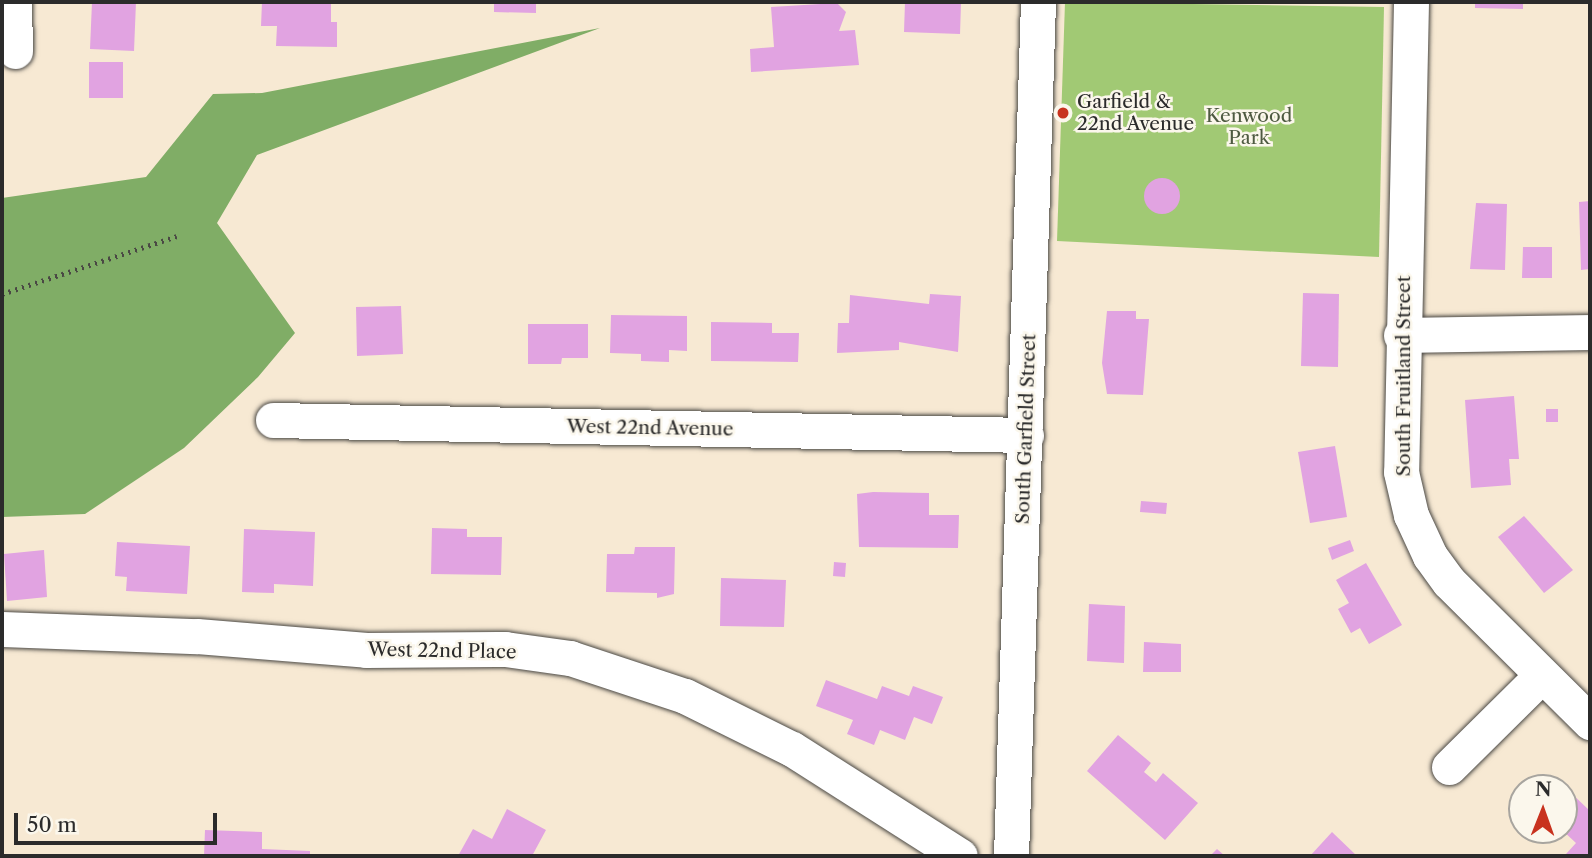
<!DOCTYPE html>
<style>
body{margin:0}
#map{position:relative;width:1592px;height:858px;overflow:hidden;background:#f7e9d3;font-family:"Libre Caslon Text",serif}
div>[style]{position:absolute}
.green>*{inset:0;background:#a1c974}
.forest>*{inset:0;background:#80ad66}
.building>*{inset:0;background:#e1a3e1}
.round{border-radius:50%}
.path>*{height:4.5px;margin-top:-2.25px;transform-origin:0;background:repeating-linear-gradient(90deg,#4a4844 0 2px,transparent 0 7px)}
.roads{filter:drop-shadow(0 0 2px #4a4844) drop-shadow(0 0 2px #4a4844)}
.minor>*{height:35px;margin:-17.5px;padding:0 17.5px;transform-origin:17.5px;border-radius:17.5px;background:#fff}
.dots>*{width:19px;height:19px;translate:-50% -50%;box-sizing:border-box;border:4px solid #fbf7ec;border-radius:50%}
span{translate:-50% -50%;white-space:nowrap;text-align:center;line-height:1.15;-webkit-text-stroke:5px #fbf7ec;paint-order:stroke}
.poi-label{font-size:19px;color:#2b2b2b}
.left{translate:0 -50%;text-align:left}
.park-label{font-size:19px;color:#4e5a41}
.street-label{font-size:19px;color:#2b2b2b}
.frame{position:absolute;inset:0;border:4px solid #2b2b2b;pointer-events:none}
.north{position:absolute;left:1508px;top:774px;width:70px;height:70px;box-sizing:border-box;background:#fbf7ec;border:2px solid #a8a59f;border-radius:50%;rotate:1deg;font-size:19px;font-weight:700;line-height:28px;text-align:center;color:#2b2b2b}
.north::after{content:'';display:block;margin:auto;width:24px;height:32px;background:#c8321e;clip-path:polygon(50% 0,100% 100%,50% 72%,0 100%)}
.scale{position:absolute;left:14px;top:813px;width:203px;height:32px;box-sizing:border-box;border:4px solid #2b2b2b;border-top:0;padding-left:9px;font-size:21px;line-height:24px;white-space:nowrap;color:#2b2b2b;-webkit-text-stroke:5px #fbf7ec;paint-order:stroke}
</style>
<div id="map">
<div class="green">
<i style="clip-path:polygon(1065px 2px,1384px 7px,1379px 257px,1057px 241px)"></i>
</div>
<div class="forest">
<i style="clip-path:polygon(600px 28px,257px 155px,217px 223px,295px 333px,258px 377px,184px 448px,85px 514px,2px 517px,2px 198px,146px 177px,213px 94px,262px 93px)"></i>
</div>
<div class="building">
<i style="clip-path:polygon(92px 2px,136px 2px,134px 51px,90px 49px)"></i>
<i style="clip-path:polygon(262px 2px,331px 2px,331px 22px,337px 22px,337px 47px,276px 46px,277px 26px,261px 26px)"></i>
<i style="clip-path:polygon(494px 2px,536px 2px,536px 13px,494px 12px)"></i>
<i style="clip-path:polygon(905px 2px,961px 2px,960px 34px,904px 32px)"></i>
<i style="clip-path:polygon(1475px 2px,1523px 2px,1523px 9px,1475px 8px)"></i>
<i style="clip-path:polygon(837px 3px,846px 12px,839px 31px,855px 30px,859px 65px,751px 72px,750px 49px,774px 47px,771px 7px)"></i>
<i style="clip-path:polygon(89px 62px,123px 62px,123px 98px,89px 98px)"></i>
<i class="round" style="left:1144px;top:178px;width:36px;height:36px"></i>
<i style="clip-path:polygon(1590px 201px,1590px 269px,1581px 270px,1579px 202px)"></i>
<i style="clip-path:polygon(1476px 203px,1507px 204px,1505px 270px,1470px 269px)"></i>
<i style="clip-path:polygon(1523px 247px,1552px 247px,1552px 278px,1522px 278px)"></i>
<i style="clip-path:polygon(1303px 293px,1339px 294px,1338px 367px,1301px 366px)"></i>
<i style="clip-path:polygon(930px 294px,961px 296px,958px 352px,899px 342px,899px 350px,837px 353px,838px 323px,849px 323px,850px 295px,929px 304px)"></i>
<i style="clip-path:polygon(401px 306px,403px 354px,357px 356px,356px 307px)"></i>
<i style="clip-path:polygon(1107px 311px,1136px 311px,1136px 319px,1149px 319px,1143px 395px,1107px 394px,1102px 363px)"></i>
<i style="clip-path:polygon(611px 315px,687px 316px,687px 351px,669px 350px,669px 362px,641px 361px,641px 354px,610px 353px)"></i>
<i style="clip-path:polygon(711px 322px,772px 323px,772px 333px,799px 333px,798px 362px,711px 361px)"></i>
<i style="clip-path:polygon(528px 324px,588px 324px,588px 358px,562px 358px,561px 364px,528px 364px)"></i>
<i style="clip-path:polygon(1514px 396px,1519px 459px,1509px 459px,1511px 485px,1471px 488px,1465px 400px)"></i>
<i style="clip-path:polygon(1546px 409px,1558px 409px,1558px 422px,1546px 422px)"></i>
<i style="clip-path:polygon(1335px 446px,1347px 517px,1310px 523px,1298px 452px)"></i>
<i style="clip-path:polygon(873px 492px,929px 493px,929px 515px,959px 515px,958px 548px,859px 547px,857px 494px)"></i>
<i style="clip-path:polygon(1141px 501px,1167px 503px,1166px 514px,1140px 512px)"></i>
<i style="clip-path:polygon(1524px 516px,1573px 570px,1544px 593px,1498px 537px)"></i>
<i style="clip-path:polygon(432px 528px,467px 529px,467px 537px,502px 537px,501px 575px,431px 574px)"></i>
<i style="clip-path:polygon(244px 529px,315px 532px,313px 586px,274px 584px,274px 593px,242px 592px)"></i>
<i style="clip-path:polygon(1350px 540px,1354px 551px,1332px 560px,1328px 548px)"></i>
<i style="clip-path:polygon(117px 542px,190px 546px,187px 594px,126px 591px,127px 577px,115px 576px)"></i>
<i style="clip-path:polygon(635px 547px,675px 547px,674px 594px,657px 598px,657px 593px,606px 592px,607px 554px,634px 554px)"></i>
<i style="clip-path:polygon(44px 550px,47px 597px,7px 601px,4px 554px)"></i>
<i style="clip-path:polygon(834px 562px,846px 563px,845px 577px,833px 576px)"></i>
<i style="clip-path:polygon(1366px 563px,1402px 625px,1369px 644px,1360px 628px,1351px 633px,1338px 609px,1349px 603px,1336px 580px)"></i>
<i style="clip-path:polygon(721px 578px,786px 580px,784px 627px,720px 626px)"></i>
<i style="clip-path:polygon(1089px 604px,1125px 606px,1124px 663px,1087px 661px)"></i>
<i style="clip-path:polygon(1144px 642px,1181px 644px,1181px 672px,1143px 672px)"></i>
<i style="clip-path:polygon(826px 680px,877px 699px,882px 686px,909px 696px,913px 686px,943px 697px,932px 724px,914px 717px,905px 740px,880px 730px,874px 745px,847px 734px,853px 720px,816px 706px)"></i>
<i style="clip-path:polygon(1118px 735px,1151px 763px,1144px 772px,1156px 782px,1163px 773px,1198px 803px,1165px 840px,1087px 771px)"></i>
<i style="clip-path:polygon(1568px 790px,1590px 811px,1590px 856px,1566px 854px,1576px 843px,1562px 830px)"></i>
<i style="clip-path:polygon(507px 809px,546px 830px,532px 856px,458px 856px,473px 829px,492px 839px)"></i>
<i style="clip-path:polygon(205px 830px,262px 832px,262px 849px,310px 851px,310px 856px,204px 856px)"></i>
<i style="clip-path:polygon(1332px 832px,1357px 856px,1310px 856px)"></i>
<i style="clip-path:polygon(1217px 849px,1225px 856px,1210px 856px)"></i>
</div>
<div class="path">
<i style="left:2px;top:294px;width:184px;rotate:-18.3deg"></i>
</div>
<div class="roads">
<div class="minor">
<i style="left:14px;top:2px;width:49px;rotate:88.8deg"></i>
<i style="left:1411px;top:2px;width:470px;rotate:91.2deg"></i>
<i style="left:1401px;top:472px;width:44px;rotate:76.9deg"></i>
<i style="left:1411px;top:515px;width:45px;rotate:65.1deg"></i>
<i style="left:1430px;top:556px;width:32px;rotate:54deg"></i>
<i style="left:1449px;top:582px;width:199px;rotate:44.8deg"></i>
<i style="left:1401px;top:335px;width:189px;rotate:-0.9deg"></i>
<i style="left:273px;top:420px;width:753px;rotate:1.14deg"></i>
<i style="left:2px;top:629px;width:195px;rotate:2.1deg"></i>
<i style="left:197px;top:636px;width:170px;rotate:4.7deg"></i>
<i style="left:366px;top:650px;width:139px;rotate:-0.4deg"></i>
<i style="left:505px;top:649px;width:66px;rotate:7.9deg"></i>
<i style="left:570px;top:658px;width:121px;rotate:18.3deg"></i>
<i style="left:685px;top:696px;width:119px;rotate:26.4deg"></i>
<i style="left:792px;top:749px;width:199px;rotate:32.5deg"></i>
<i style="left:1449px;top:767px;width:129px;rotate:-44.7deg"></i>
<i style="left:1011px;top:856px;width:854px;rotate:-88.19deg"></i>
</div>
</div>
<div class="dots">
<i style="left:1063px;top:113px;background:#c8321e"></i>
</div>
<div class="poi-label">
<span class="left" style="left:1077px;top:113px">Garfield &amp;<br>22nd Avenue</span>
</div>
<div class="park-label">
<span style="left:1249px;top:127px">Kenwood<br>Park</span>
</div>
<div class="street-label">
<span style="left:1404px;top:376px;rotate:-90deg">South Fruitland Street</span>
<span style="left:650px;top:428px;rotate:1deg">West 22nd Avenue</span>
<span style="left:1026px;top:429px;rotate:-88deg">South Garfield Street</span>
<span style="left:442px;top:651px;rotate:1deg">West 22nd Place</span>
</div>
<div class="frame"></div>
<div class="north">N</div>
<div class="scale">50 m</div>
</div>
